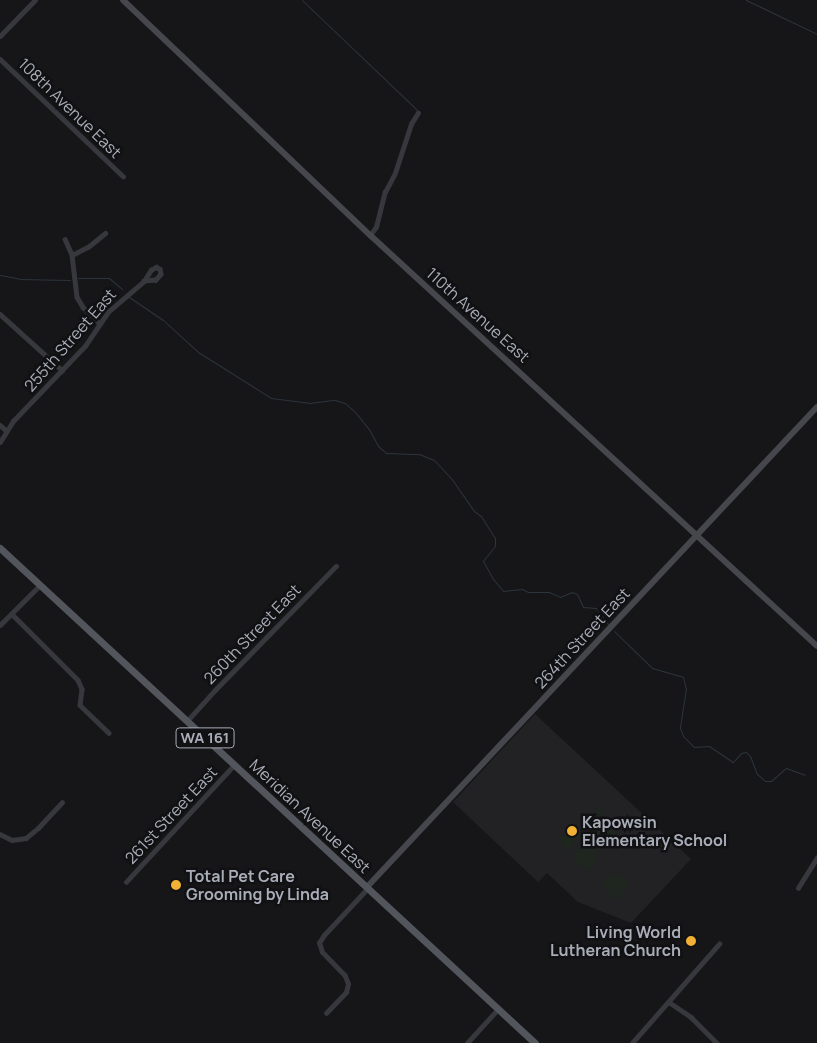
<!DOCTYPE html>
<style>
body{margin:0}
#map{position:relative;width:817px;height:1043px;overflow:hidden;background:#161618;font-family:Manrope,sans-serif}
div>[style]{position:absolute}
.built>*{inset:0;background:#222225}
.green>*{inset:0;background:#1e261f}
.stream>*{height:1px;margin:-0.5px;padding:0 0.5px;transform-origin:0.5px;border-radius:0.5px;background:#2c353c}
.street>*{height:4.5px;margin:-2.25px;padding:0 2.25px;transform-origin:2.25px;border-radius:2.25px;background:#37383d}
.secondary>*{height:6px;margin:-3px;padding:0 3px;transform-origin:3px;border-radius:3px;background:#45474d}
.primary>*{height:7px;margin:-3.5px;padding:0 3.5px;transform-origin:3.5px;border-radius:3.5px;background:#53555c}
.dots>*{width:14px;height:14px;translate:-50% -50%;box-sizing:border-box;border:2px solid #111113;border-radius:50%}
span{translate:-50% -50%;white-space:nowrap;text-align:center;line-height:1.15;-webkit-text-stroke:5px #111113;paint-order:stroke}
.shield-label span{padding:1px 4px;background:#111113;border:1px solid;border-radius:4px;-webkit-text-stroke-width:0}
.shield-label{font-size:15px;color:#a8adb8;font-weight:700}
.street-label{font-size:16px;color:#a8adb8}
.poi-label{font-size:16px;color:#a8adb8;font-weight:700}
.left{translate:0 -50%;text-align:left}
.right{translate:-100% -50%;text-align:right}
</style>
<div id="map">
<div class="built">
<i style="clip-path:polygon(535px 714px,691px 859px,631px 923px,578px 902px,547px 873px,538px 882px,453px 802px)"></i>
</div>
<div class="green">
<i style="clip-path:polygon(600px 805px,605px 810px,589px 827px,584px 822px)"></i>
<i style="clip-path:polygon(603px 822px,618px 836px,610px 846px,605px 847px,595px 844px,590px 835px)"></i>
<i style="clip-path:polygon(579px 828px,582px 835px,566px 853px,559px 836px)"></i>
<i style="clip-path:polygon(585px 843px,596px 850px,597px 855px,595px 865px,586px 871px,572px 857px)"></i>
<i style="clip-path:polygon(614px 875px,624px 878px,629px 886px,615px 900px,601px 886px,609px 876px)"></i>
</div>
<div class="stream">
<i style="left:302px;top:0;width:159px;rotate:43.7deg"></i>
<i style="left:746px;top:0;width:79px;rotate:25.6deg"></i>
<i style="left:0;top:275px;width:20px;rotate:11deg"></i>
<i style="left:20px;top:279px;width:50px;rotate:1.1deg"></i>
<i style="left:78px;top:278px;width:31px"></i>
<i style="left:109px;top:278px;width:17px;rotate:40deg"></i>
<i style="left:129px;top:297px;width:41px;rotate:34.1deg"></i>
<i style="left:163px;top:320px;width:47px;rotate:42.4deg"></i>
<i style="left:198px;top:352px;width:86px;rotate:32.2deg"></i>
<i style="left:271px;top:398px;width:38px;rotate:7deg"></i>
<i style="left:309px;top:403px;width:26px;rotate:-7deg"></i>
<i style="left:335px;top:400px;width:10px;rotate:17deg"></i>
<i style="left:345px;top:403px;width:13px;rotate:42deg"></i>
<i style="left:355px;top:412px;width:22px;rotate:51deg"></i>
<i style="left:369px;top:429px;width:19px;rotate:62deg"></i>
<i style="left:378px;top:446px;width:11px;rotate:41deg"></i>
<i style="left:386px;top:453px;width:33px;rotate:2deg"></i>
<i style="left:419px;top:454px;width:16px;rotate:22deg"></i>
<i style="left:434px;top:460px;width:25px;rotate:47deg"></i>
<i style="left:451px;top:478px;width:40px;rotate:55.1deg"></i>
<i style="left:474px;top:511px;width:9px;rotate:36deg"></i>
<i style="left:481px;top:516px;width:26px;rotate:58deg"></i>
<i style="left:495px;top:538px;width:8px;rotate:90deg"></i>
<i style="left:495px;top:546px;width:19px;rotate:129deg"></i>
<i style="left:483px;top:561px;width:21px;rotate:61deg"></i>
<i style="left:493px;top:579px;width:16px;rotate:50deg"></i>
<i style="left:503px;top:591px;width:19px;rotate:-6deg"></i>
<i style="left:522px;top:589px;width:7px;rotate:27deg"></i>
<i style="left:528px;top:592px;width:21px"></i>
<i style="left:549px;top:592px;width:12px;rotate:24deg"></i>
<i style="left:560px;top:597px;width:13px;rotate:-23deg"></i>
<i style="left:572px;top:592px;width:5px;rotate:22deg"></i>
<i style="left:577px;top:594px;width:14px;rotate:65deg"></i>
<i style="left:583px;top:607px;width:13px;rotate:4deg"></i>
<i style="left:596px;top:608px;width:20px;rotate:53deg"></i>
<i style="left:614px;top:631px;width:53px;rotate:44.2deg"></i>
<i style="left:652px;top:668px;width:32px;rotate:16deg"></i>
<i style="left:683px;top:677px;width:12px;rotate:76deg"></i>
<i style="left:686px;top:689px;width:39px;rotate:99deg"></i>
<i style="left:680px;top:728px;width:9px;rotate:69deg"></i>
<i style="left:683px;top:736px;width:16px;rotate:45deg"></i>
<i style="left:694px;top:747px;width:15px;rotate:-4deg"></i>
<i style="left:709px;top:746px;width:29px;rotate:34deg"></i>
<i style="left:733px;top:762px;width:12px;rotate:-48deg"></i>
<i style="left:741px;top:753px;width:5px;rotate:-11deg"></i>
<i style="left:746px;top:752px;width:6px;rotate:45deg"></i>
<i style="left:750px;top:756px;width:19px;rotate:69deg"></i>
<i style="left:757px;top:774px;width:11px;rotate:41deg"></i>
<i style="left:765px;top:781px;width:6px"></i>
<i style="left:771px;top:781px;width:20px;rotate:-41deg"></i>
<i style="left:786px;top:768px;width:20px;rotate:20deg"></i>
</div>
<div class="street">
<i style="left:0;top:36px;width:50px;rotate:-45.8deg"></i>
<i style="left:0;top:59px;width:170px;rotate:43.6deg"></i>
<i style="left:370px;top:235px;width:10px;rotate:-53deg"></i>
<i style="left:376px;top:227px;width:36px;rotate:-76deg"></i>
<i style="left:385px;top:192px;width:21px;rotate:-62deg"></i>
<i style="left:395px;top:173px;width:52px;rotate:-71.9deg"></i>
<i style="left:411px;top:124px;width:13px;rotate:-58deg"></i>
<i style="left:65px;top:239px;width:17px;rotate:66deg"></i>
<i style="left:72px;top:255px;width:42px;rotate:83.2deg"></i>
<i style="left:77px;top:297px;width:12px;rotate:59deg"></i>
<i style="left:83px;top:307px;width:23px;rotate:45deg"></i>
<i style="left:72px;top:255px;width:18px;rotate:-27deg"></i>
<i style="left:88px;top:247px;width:22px;rotate:-39deg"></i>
<i style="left:0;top:314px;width:84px;rotate:42.1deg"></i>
<i style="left:0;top:425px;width:9px;rotate:41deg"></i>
<i style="left:0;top:442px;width:25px;rotate:-58deg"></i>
<i style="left:13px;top:421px;width:104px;rotate:-46.2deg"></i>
<i style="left:85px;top:346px;width:41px;rotate:-55.9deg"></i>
<i style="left:108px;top:312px;width:48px;rotate:-40.7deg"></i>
<i style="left:144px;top:281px;width:13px;rotate:-58deg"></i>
<i style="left:151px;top:270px;width:6px;rotate:-31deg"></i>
<i style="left:156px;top:267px;width:4px;rotate:27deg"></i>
<i style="left:160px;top:269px;width:5px;rotate:79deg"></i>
<i style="left:161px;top:274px;width:8px;rotate:130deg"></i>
<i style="left:156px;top:280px;width:12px;rotate:175deg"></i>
<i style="left:12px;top:614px;width:93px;rotate:45deg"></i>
<i style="left:78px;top:680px;width:10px;rotate:66deg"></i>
<i style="left:82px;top:689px;width:16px;rotate:97deg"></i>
<i style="left:80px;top:705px;width:40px;rotate:44deg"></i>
<i style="left:0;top:625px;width:57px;rotate:-45deg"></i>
<i style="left:187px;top:721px;width:42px;rotate:-47.9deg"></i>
<i style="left:215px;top:690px;width:173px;rotate:-45.7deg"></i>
<i style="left:0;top:834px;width:13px;rotate:27deg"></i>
<i style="left:12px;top:840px;width:14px;rotate:-8deg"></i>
<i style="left:26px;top:838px;width:16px;rotate:-40deg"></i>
<i style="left:38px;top:828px;width:35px;rotate:-47deg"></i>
<i style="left:126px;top:882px;width:159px;rotate:-47.3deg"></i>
<i style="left:798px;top:888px;width:36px;rotate:-58deg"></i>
<i style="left:669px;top:1002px;width:27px;rotate:34deg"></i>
<i style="left:691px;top:1017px;width:37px;rotate:45deg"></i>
<i style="left:326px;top:1013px;width:29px;rotate:-46deg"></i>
<i style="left:346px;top:992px;width:8px;rotate:-76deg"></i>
<i style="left:348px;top:984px;width:9px;rotate:-111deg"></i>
<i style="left:345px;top:976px;width:33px;rotate:-134deg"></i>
<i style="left:322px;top:952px;width:9px;rotate:-108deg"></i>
<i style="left:319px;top:943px;width:9px;rotate:-58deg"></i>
<i style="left:324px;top:935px;width:64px;rotate:-46.9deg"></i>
<i style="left:467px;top:1043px;width:46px;rotate:-47.6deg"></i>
<i style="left:632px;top:1043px;width:132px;rotate:-48.7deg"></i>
</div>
<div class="secondary">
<i style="left:123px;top:0;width:341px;rotate:43.6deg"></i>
<i style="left:370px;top:235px;width:607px;rotate:42.6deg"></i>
<i style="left:367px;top:887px;width:658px;rotate:-46.85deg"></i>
</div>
<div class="primary">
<i style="left:0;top:548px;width:729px;rotate:42.78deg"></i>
</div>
<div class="dots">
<i style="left:572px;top:831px;background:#f2b134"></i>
<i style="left:176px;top:885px;background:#f2b134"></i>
<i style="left:691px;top:941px;background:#f2b134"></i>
</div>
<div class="shield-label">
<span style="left:205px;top:738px">WA 161</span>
</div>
<div class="street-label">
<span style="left:70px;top:108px;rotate:44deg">108th Avenue East</span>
<span style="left:478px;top:315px;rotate:42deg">110th Avenue East</span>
<span style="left:70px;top:340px;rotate:-49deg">255th Street East</span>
<span style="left:252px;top:634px;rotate:-46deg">260th Street East</span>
<span style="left:582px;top:638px;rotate:-47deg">264th Street East</span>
<span style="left:171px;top:815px;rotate:-47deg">261st Street East</span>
<span style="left:310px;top:816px;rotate:43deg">Meridian Avenue East</span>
</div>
<div class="poi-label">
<span class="left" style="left:582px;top:831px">Kapowsin<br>Elementary School</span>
<span class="left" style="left:186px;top:885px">Total Pet Care<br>Grooming by Linda</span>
<span class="right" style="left:681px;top:941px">Living World<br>Lutheran Church</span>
</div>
</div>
